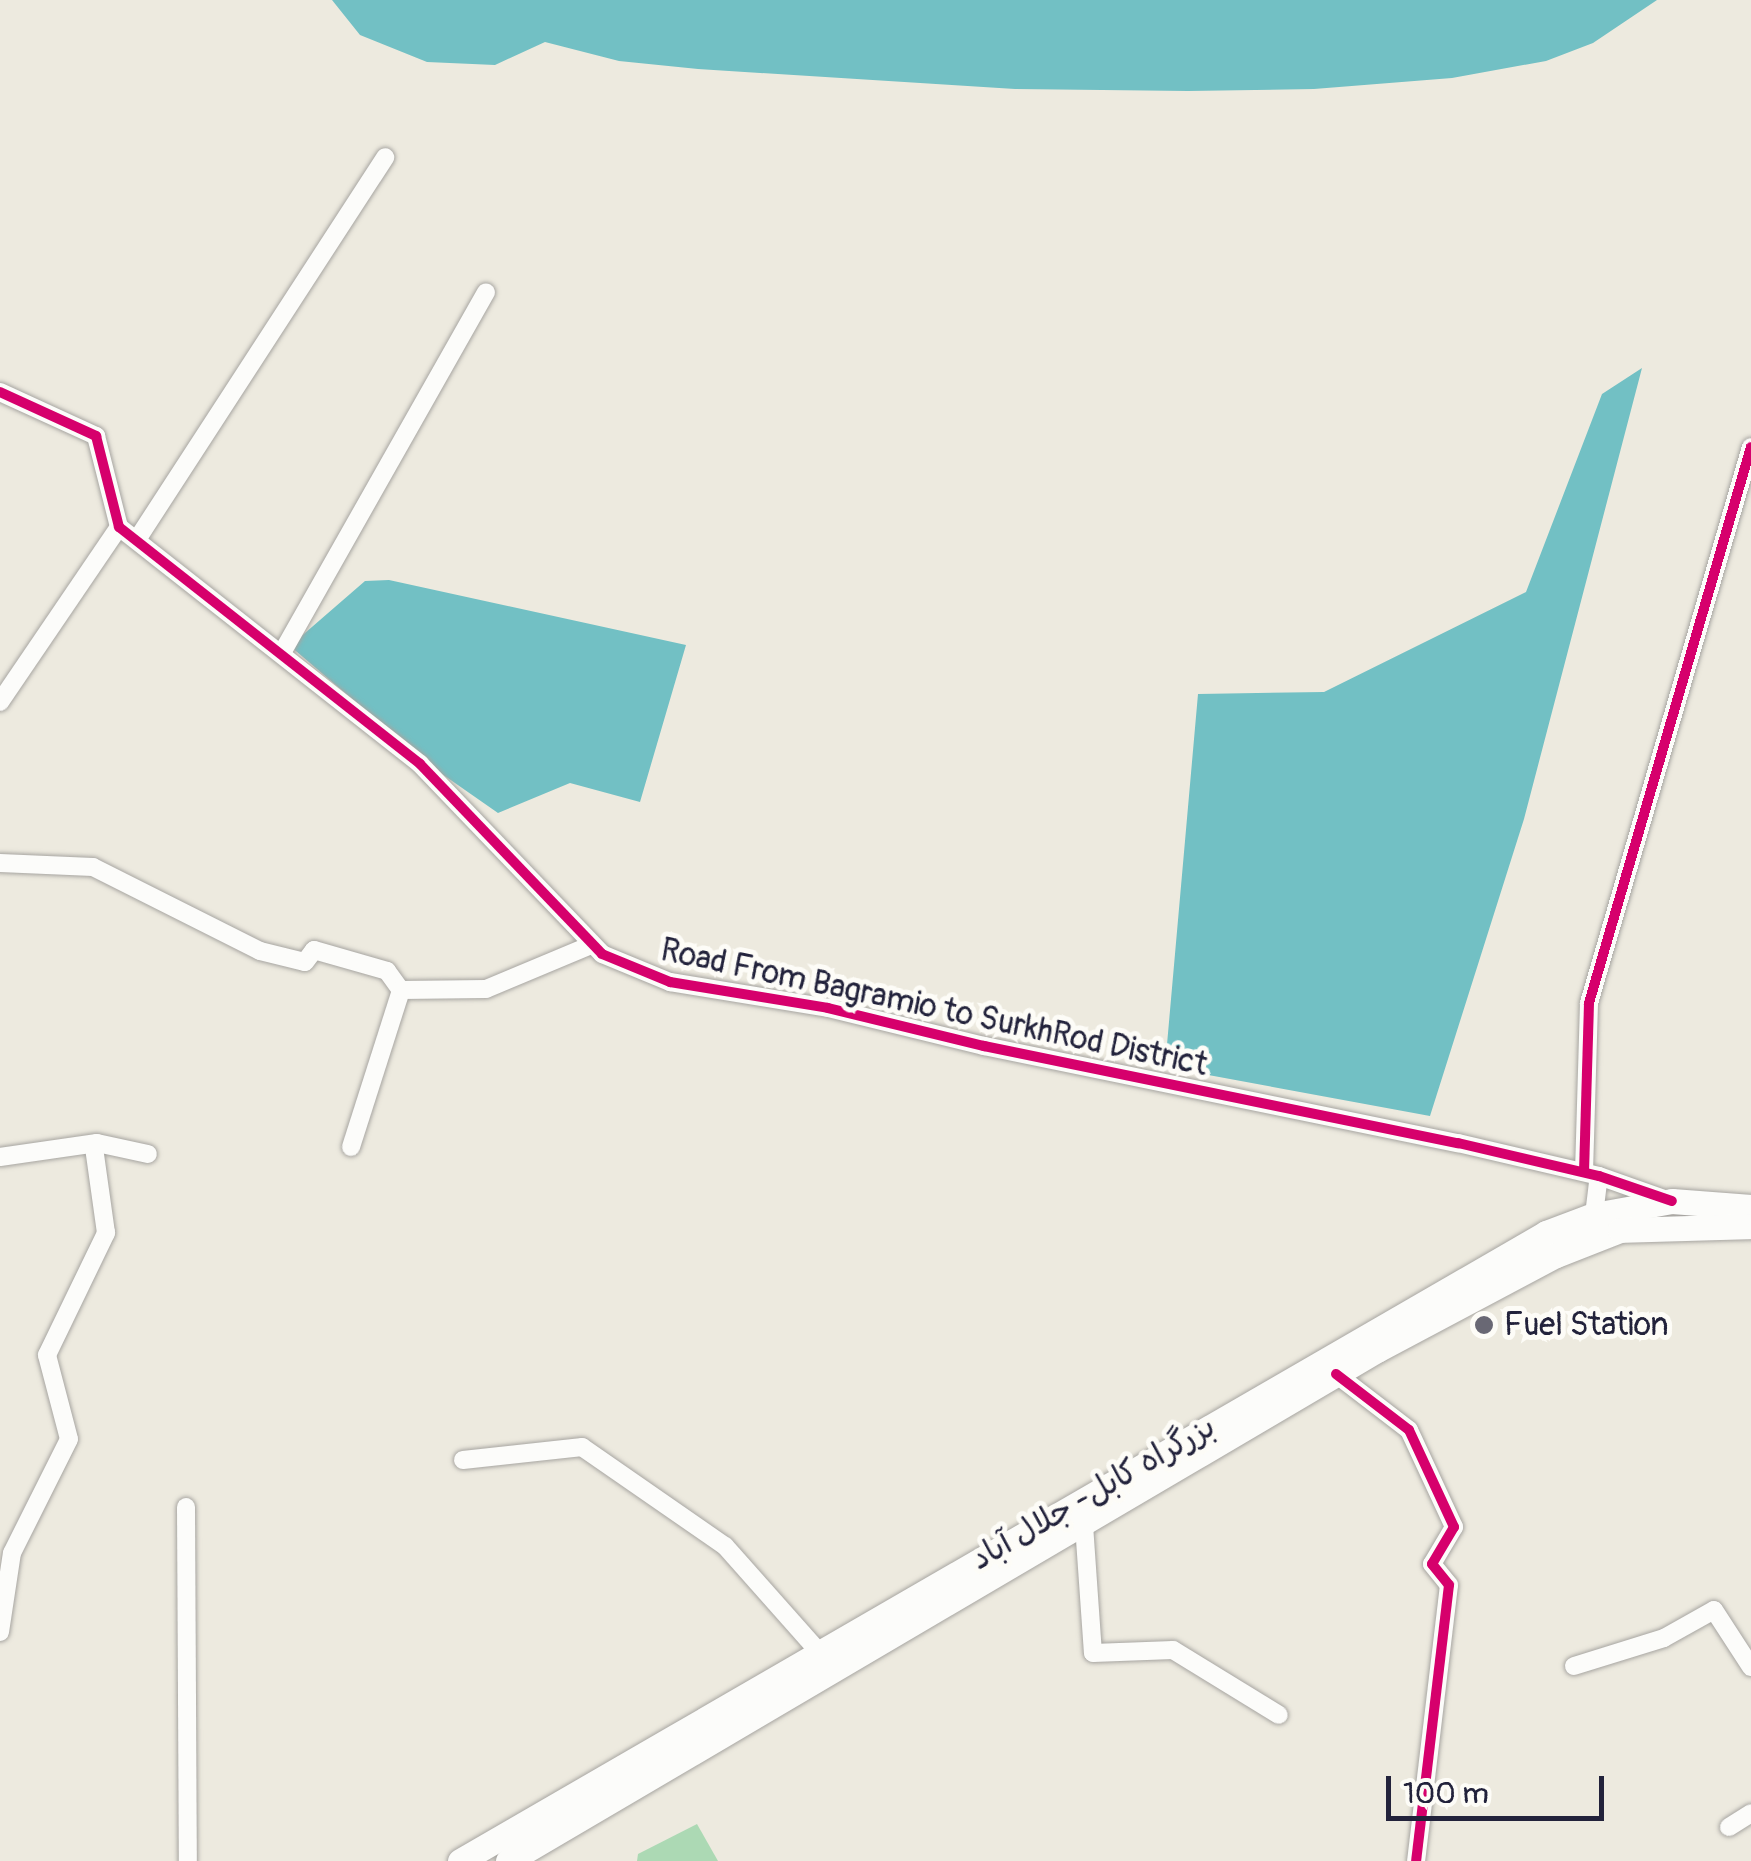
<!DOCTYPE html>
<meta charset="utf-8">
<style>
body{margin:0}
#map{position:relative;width:1751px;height:1861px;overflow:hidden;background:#edeadf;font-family:Pangolin,"Playpen Sans Arabic",sans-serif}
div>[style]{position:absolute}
.green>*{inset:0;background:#acd9b4}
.water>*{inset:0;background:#72c0c4}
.roads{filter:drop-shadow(0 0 2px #a7a5a1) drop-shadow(0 0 2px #a7a5a1)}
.minor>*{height:18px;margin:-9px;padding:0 9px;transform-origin:9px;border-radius:9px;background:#fcfcfa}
.highway>*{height:25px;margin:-12.5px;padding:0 12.5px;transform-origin:12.5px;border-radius:12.5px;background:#fcfcfa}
.cycleway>*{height:10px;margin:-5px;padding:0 5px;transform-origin:5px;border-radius:5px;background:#d6006c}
.dots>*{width:28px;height:28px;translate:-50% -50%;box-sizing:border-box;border:5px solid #fdfcf7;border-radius:50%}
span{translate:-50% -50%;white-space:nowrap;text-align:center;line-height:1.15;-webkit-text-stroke:10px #fdfcf7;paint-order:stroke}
.street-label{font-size:32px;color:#22223b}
.poi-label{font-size:32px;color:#22223b}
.left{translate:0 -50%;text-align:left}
.scale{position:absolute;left:1386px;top:1776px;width:218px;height:45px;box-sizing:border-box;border:5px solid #22223b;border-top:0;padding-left:12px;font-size:30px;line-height:35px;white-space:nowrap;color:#22223b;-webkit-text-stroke:8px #fdfcf7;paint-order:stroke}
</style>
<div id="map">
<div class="green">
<i style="clip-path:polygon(697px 1824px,718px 1861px,637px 1861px,638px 1854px)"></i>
</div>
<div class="water">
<i style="clip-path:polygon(332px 0,1657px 0,1593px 43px,1546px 61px,1452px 78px,1314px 89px,1188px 91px,1015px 89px,698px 69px,619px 61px,545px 42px,495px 65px,427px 62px,360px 35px)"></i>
<i style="clip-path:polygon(1642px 368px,1524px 819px,1430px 1116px,1165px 1067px,1198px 694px,1324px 692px,1526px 592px,1602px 394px)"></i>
<i style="clip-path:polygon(389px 580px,686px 645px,640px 802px,570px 783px,498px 813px,432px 767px,290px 646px,365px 581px)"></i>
</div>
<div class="roads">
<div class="minor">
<i style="left:0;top:392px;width:106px;rotate:24.6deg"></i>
<i style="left:96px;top:436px;width:94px;rotate:75.8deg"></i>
<i style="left:119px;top:527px;width:383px;rotate:38.2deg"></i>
<i style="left:420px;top:764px;width:263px;rotate:46.2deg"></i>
<i style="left:602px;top:954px;width:74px;rotate:22.4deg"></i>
<i style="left:670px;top:982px;width:160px;rotate:9.3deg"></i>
<i style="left:828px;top:1008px;width:161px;rotate:13.7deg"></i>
<i style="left:984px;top:1046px;width:484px;rotate:11.6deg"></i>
<i style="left:1458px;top:1143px;width:145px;rotate:13.2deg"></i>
<i style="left:1599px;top:1176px;width:75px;rotate:19.4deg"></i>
<i style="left:138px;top:538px;width:454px;rotate:-57deg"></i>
<i style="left:283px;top:651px;width:412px;rotate:-60.5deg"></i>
<i style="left:0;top:702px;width:212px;rotate:-55.8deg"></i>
<i style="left:0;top:863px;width:93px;rotate:2.5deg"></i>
<i style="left:93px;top:867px;width:187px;rotate:26.7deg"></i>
<i style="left:260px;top:951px;width:46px;rotate:13.7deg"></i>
<i style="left:305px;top:962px;width:15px;rotate:-53deg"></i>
<i style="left:314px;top:950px;width:76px;rotate:16deg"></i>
<i style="left:387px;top:971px;width:24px;rotate:54deg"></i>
<i style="left:351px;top:1147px;width:165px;rotate:-72.3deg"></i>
<i style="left:401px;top:990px;width:85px;rotate:-0.7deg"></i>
<i style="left:486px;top:989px;width:112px;rotate:-22.7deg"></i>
<i style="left:0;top:1157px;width:98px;rotate:-8.2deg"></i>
<i style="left:97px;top:1143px;width:52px;rotate:12.2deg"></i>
<i style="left:1584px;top:1172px;width:169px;rotate:-88.3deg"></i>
<i style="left:1589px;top:1003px;width:579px;rotate:-73.76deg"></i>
<i style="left:1594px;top:1215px;width:39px;rotate:-83deg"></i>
<i style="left:1336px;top:1374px;width:92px;rotate:37.5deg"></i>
<i style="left:1409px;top:1430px;width:107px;rotate:65.1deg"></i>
<i style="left:1454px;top:1527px;width:43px;rotate:120.7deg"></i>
<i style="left:1432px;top:1564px;width:27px;rotate:51deg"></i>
<i style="left:1449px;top:1585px;width:278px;rotate:96.8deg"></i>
<i style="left:463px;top:1460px;width:120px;rotate:-6.2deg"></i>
<i style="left:582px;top:1447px;width:174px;rotate:34.7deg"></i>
<i style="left:725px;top:1546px;width:143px;rotate:48.4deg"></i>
<i style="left:186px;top:1507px;width:354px;rotate:89.7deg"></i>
<i style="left:1084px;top:1525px;width:128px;rotate:86deg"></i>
<i style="left:1093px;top:1653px;width:80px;rotate:-2.1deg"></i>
<i style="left:1173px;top:1650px;width:124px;rotate:31.5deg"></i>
<i style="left:0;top:1632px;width:80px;rotate:-81.4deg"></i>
<i style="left:12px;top:1553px;width:127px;rotate:-63.4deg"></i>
<i style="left:69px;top:1439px;width:87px;rotate:-104.7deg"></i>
<i style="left:47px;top:1355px;width:136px;rotate:-64.2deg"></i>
<i style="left:106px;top:1233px;width:86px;rotate:-98deg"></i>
<i style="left:1574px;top:1666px;width:94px;rotate:-17.3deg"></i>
<i style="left:1664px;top:1638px;width:57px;rotate:-29.2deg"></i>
<i style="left:1714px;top:1610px;width:68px;rotate:57deg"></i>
<i style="left:1729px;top:1827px;width:26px;rotate:-32deg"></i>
</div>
<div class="highway">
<i style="left:460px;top:1861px;width:1255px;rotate:-30.04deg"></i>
<i style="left:1546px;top:1233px;width:51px;rotate:-20.6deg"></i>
<i style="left:1594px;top:1215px;width:79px;rotate:-10.2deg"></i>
<i style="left:1672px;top:1201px;width:79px;rotate:4.3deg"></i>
<i style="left:508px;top:1861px;width:1008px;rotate:-30.46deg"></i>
<i style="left:1377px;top:1350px;width:203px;rotate:-28deg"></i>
<i style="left:1556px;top:1255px;width:69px;rotate:-21.3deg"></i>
<i style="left:1620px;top:1230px;width:131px;rotate:-1.7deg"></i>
</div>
</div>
<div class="cycleway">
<i style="left:0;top:392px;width:106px;rotate:24.6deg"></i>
<i style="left:96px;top:436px;width:94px;rotate:75.8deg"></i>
<i style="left:119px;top:527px;width:383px;rotate:38.2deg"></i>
<i style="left:420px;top:764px;width:263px;rotate:46.2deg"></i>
<i style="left:602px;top:954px;width:74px;rotate:22.4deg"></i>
<i style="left:670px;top:982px;width:160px;rotate:9.3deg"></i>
<i style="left:828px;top:1008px;width:161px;rotate:13.7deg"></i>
<i style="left:984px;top:1046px;width:484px;rotate:11.6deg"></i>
<i style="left:1458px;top:1143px;width:145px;rotate:13.2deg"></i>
<i style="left:1599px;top:1176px;width:77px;rotate:18.9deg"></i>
<i style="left:1584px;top:1172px;width:169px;rotate:-88.3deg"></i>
<i style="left:1589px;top:1003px;width:579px;rotate:-73.76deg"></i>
<i style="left:1336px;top:1374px;width:92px;rotate:37.5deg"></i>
<i style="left:1409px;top:1430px;width:107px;rotate:65.1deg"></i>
<i style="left:1454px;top:1527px;width:43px;rotate:120.7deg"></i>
<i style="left:1432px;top:1564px;width:27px;rotate:51deg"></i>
<i style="left:1449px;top:1585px;width:278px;rotate:96.8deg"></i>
</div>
<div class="dots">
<i style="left:1484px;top:1325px;background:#696874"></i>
</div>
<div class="street-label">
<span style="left:934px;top:1008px;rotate:12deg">Road From Bagramio to SurkhRod District</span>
<span style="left:1093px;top:1493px;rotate:-30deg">بزرگراه کابل- جلال آباد</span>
</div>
<div class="poi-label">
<span class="left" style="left:1504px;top:1325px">Fuel Station</span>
</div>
<div class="scale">100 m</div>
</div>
